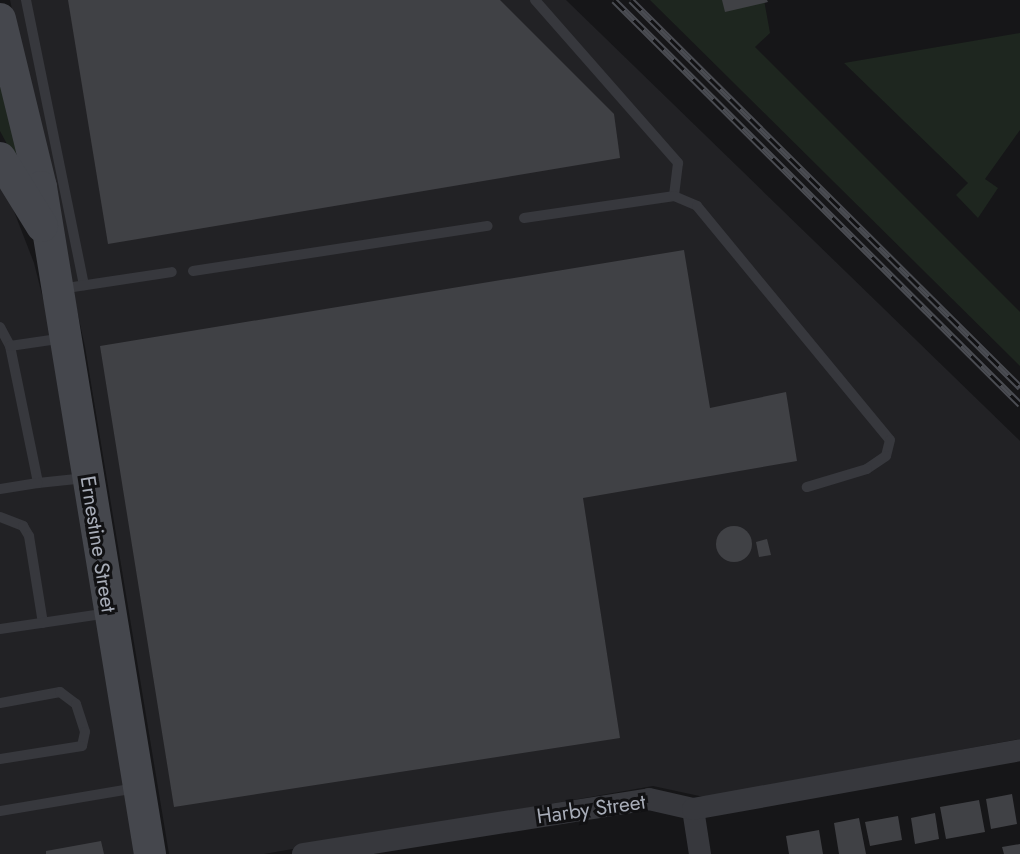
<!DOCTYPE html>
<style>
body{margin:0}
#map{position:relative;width:1020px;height:854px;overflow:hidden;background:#161618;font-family:Jost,sans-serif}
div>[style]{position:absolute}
.built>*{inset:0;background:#222225}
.green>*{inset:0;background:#1e261f}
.building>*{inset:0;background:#404145}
.round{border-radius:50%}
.lane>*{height:10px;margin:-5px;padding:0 5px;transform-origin:5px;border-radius:5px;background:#37383d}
.street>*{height:22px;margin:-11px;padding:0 11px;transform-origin:11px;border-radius:11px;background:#37383d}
.secondary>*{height:32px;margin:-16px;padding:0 16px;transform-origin:16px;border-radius:16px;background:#45474d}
.rail>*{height:7px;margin-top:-3.5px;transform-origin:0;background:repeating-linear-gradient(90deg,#111113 0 14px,#4a4c52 0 28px);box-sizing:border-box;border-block:2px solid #4a4c52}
span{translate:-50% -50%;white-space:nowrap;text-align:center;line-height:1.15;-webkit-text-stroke:6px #111113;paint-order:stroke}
.street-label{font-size:21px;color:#a8adb8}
</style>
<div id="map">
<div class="built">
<i style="clip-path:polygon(10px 0,566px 0,1020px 441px,1020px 739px,704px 797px,653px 786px,264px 854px,169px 854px,85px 347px)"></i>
<i style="clip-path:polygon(0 175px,34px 263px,55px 346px,142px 854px,0 854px)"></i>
</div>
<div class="green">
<i style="clip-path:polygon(650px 0,764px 0,770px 33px,755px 47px,1020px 312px,1020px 366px)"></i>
<i style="clip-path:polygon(1020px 33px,1020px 130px,985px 179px,998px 188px,978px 218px,956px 195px,968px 183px,844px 63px)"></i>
<i style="clip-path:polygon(0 56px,30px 187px,0 131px)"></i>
</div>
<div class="building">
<i style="clip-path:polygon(68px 0,500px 0,614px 114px,620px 158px,108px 244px)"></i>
<i style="clip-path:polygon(722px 0,767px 0,768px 2px,725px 12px)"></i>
<i style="clip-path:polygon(684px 250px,710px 408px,786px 392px,797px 461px,583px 498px,620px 738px,174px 807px,100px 346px)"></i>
<i class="round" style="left:716px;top:526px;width:36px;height:36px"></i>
<i style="clip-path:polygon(767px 539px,771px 555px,759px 557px,756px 542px)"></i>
<i style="clip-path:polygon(1012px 794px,1017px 824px,991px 829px,986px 799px)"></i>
<i style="clip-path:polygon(979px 800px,985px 832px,946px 839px,940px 807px)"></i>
<i style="clip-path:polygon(935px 813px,939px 839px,915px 844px,911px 818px)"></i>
<i style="clip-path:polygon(898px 816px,902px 840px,870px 846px,865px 822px)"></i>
<i style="clip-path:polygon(859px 818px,866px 854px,839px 854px,834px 823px)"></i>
<i style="clip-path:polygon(819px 830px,823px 854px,789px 854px,786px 836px)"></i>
<i style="clip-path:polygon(101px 841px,104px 854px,46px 854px,46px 851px)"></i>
<i style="clip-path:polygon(1020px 844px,1020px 854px,1004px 854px,1002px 847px)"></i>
</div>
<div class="lane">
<i style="left:26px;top:0;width:291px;rotate:78.5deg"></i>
<i style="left:535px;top:0;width:217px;rotate:48.7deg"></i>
<i style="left:678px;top:163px;width:33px;rotate:97deg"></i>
<i style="left:524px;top:218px;width:152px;rotate:-8.3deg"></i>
<i style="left:674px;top:196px;width:25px;rotate:23deg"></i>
<i style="left:697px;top:206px;width:303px;rotate:50.5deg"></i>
<i style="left:890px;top:440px;width:16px;rotate:104deg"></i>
<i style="left:886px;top:456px;width:23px;rotate:146deg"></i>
<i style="left:867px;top:469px;width:63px;rotate:163.3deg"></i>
<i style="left:193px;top:271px;width:298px;rotate:-8.7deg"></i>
<i style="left:60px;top:289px;width:113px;rotate:-8.6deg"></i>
<i style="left:0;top:327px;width:21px;rotate:62deg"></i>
<i style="left:10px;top:346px;width:140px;rotate:78.4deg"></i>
<i style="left:38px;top:483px;width:48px;rotate:-5.9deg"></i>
<i style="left:10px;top:346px;width:55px;rotate:-8.4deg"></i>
<i style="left:0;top:489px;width:38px;rotate:-9deg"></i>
<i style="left:0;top:517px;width:25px;rotate:21deg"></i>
<i style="left:23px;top:526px;width:12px;rotate:59deg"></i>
<i style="left:29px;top:536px;width:88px;rotate:80.9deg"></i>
<i style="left:0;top:629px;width:110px;rotate:-8.4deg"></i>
<i style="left:0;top:703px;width:61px;rotate:-10.4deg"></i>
<i style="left:60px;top:692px;width:20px;rotate:37deg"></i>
<i style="left:76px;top:704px;width:29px;rotate:72deg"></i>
<i style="left:85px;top:732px;width:14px;rotate:102deg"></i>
<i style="left:82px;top:746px;width:83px;rotate:171deg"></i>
<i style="left:0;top:811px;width:138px;rotate:-9.6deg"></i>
</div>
<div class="street">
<i style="left:693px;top:809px;width:46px;rotate:81.2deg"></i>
<i style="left:303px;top:854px;width:350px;rotate:-9deg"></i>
<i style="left:649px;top:799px;width:45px;rotate:12.8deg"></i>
<i style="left:693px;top:809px;width:332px;rotate:-10.2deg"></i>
</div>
<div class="secondary">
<i style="left:0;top:19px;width:173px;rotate:76.3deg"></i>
<i style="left:41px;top:187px;width:676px;rotate:80.72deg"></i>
<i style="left:0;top:158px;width:80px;rotate:58.3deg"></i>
</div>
<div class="rail">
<i style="left:614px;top:0;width:573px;rotate:44.86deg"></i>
<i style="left:631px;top:0;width:549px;rotate:44.85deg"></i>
</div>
<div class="street-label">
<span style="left:98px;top:544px;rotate:81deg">Ernestine Street</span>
<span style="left:591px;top:809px;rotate:-8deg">Harby Street</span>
</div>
</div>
